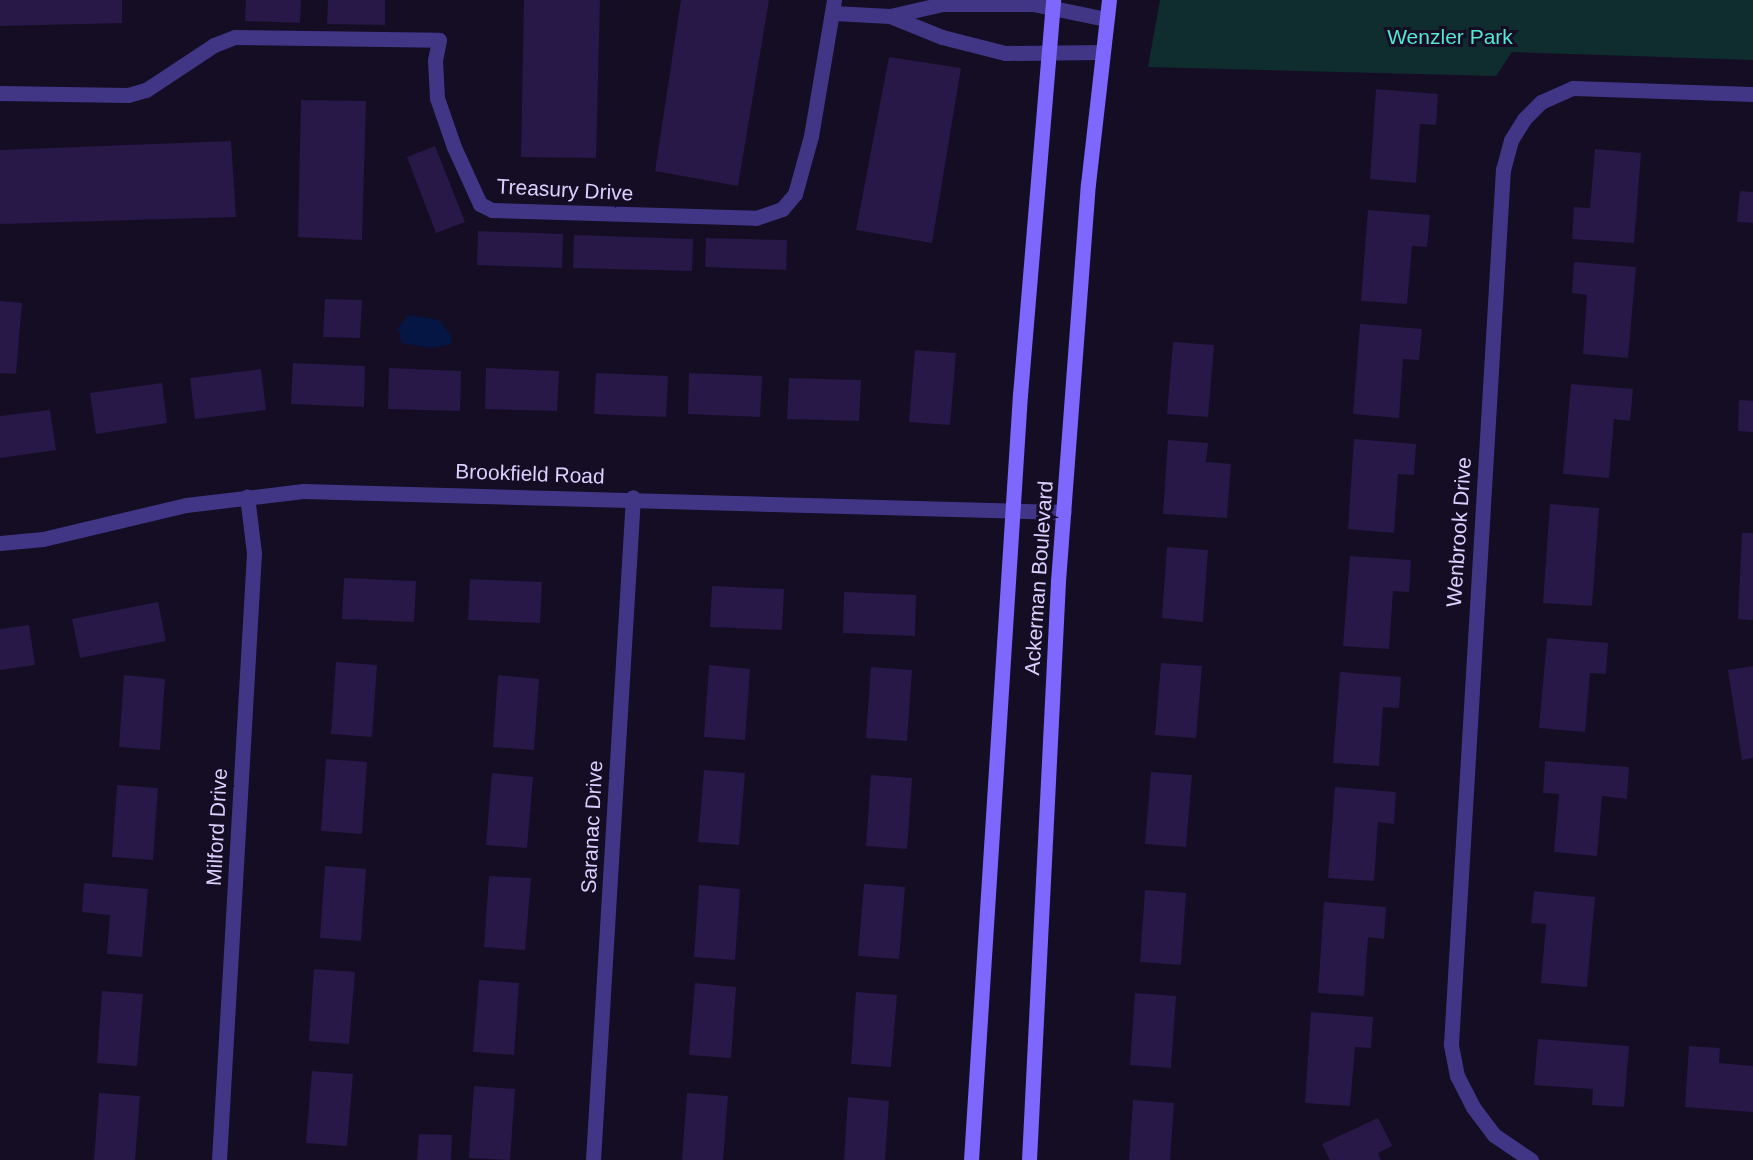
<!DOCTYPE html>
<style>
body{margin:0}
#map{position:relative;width:1753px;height:1160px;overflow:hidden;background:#140d24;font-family:Helvetica,sans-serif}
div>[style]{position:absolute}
.green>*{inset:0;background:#0f2c2f}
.water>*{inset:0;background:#061644}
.building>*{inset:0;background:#271847}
.street>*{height:15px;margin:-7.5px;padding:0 7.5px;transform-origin:7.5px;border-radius:7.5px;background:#413586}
.secondary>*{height:15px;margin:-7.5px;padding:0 7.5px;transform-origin:7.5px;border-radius:7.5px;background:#7d67ff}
span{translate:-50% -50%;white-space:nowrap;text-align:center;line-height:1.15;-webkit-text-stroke:6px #140d24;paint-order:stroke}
.park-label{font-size:21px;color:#54e7d3}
.street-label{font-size:21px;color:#dbd0ff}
</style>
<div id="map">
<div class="green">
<i style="clip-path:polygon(1160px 0,1753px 0,1753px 60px,1512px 52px,1496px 76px,1148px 67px)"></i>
</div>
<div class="water">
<i style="clip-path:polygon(409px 315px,439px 320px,452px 337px,451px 344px,432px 348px,402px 343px,398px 328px)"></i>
</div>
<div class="building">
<i style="clip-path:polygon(0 0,122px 0,122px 23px,0 26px)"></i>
<i style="clip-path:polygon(246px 0,301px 0,300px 23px,245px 21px)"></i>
<i style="clip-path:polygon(328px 0,385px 0,385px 25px,327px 24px)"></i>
<i style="clip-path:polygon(524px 0,600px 0,596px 158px,521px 157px)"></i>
<i style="clip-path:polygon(681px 0,769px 0,738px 186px,655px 171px)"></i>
<i style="clip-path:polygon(889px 57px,961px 68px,932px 243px,856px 230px)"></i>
<i style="clip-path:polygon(1376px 89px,1438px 94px,1436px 125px,1420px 124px,1416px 183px,1370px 179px)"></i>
<i style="clip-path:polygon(301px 100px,366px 101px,362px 240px,298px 237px)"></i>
<i style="clip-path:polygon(231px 141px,236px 217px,0 224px,0 150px)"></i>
<i style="clip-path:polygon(435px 146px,465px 222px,436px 233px,407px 157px)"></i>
<i style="clip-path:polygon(1595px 149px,1641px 153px,1634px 243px,1572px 239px,1574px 207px,1590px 208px)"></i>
<i style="clip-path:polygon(1740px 191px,1753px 192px,1753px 223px,1737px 222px)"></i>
<i style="clip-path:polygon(1368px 210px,1430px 215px,1427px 247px,1412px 246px,1407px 304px,1361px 301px)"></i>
<i style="clip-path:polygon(478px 231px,563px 234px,562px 268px,477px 265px)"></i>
<i style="clip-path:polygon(574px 235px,693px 239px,692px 271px,573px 268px)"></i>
<i style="clip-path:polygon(706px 238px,787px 240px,786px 270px,705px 267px)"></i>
<i style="clip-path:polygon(1574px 262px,1636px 267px,1628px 358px,1583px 354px,1587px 295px,1572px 293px)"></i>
<i style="clip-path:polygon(325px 299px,362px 300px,360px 338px,323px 337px)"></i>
<i style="clip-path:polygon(0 301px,22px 303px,16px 374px,0 373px)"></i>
<i style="clip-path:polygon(1360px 324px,1422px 329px,1419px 360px,1403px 359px,1399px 418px,1353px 414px)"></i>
<i style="clip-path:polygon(1173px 342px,1214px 345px,1208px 417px,1167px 414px)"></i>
<i style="clip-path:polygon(915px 350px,956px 353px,950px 425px,909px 422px)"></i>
<i style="clip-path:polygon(293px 363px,365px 366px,364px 407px,291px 404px)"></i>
<i style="clip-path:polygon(389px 368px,461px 371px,460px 411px,388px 409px)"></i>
<i style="clip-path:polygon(486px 368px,559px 371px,557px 411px,485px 409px)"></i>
<i style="clip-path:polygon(261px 369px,266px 410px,195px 419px,190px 378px)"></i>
<i style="clip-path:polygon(596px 373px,668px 376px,666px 417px,594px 414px)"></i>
<i style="clip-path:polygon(689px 373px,762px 376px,760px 417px,688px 414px)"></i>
<i style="clip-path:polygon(789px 378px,861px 380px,859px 421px,787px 419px)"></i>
<i style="clip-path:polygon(162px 383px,167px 423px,96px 434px,90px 393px)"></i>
<i style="clip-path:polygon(1571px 384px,1633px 389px,1630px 421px,1614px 419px,1609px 478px,1563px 474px)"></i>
<i style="clip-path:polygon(1739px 400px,1753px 401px,1753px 432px,1738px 431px)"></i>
<i style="clip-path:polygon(50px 410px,56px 450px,0 458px,0 416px)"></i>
<i style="clip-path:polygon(1354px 439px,1416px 444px,1414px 475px,1398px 474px,1394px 533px,1348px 529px)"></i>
<i style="clip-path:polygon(1168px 440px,1208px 443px,1206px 462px,1231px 464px,1227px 518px,1163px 514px)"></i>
<i style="clip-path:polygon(1550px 504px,1599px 508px,1592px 606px,1543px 603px)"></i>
<i style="clip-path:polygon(1742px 533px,1753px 533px,1753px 620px,1738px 619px)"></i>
<i style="clip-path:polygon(1167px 547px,1208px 550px,1203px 622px,1162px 618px)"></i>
<i style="clip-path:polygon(1350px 556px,1411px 560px,1409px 592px,1393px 591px,1389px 649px,1343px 646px)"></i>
<i style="clip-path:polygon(344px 578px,416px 581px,414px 622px,342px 619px)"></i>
<i style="clip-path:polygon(470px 579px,542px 582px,540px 623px,468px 620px)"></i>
<i style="clip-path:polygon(712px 586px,784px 589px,782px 630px,710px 627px)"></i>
<i style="clip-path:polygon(844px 592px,916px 595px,915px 636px,843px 633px)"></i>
<i style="clip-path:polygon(158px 602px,166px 641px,80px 658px,72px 619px)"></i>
<i style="clip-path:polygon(29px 625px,35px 665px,0 670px,0 629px)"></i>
<i style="clip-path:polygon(1547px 638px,1608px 643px,1606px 674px,1590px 673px,1585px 732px,1539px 728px)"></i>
<i style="clip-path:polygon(336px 662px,377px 665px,372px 737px,331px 734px)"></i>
<i style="clip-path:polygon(1161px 663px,1202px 666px,1196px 738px,1155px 735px)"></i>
<i style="clip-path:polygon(709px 665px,750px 669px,745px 740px,704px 737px)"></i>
<i style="clip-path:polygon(1753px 666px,1753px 758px,1742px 760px,1728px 670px)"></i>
<i style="clip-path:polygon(871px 667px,912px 670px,907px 741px,866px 738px)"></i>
<i style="clip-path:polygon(1340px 672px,1401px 677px,1399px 708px,1383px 707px,1379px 766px,1333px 763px)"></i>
<i style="clip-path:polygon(124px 675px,165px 679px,160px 750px,119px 747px)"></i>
<i style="clip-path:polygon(498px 675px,539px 679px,534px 750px,493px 747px)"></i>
<i style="clip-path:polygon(326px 759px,367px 762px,362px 834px,321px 831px)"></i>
<i style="clip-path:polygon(1545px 761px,1629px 767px,1627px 799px,1602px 796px,1597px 856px,1554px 852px,1559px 794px,1543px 793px)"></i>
<i style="clip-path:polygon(704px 770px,745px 773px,739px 845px,698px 842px)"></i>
<i style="clip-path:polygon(1151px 772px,1192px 775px,1186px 847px,1145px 844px)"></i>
<i style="clip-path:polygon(492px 773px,533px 777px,527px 848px,486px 845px)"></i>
<i style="clip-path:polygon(871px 775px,912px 778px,907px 849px,866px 846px)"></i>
<i style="clip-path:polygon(117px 785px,158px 788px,153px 860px,112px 857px)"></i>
<i style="clip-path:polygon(1335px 787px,1396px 792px,1394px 824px,1378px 822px,1374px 881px,1328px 878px)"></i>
<i style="clip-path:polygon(325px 866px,366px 869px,361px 941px,320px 938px)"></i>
<i style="clip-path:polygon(489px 876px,531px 878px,525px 950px,484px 947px)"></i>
<i style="clip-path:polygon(84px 883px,148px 889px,142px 957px,107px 954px,110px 915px,82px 912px)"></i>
<i style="clip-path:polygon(864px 884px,905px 887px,899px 959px,858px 956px)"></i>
<i style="clip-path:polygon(699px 885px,740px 889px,735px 960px,694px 957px)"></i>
<i style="clip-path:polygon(1145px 890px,1186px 893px,1181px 965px,1140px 962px)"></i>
<i style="clip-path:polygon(1534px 891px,1595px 897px,1587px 987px,1541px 983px,1546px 924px,1531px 923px)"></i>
<i style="clip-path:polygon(1324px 902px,1386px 907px,1384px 939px,1368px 937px,1364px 996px,1318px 993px)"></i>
<i style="clip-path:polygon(314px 969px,355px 972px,349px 1044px,309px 1041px)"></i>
<i style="clip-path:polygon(479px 980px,519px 983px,514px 1055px,473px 1052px)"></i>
<i style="clip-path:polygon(695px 983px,736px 987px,731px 1058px,689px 1055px)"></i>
<i style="clip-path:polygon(102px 991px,143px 994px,137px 1066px,97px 1063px)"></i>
<i style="clip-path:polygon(856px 992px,897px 995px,891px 1067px,851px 1064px)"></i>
<i style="clip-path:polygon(1135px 993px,1176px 996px,1171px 1068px,1130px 1065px)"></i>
<i style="clip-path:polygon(1311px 1012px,1373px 1017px,1371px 1048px,1355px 1047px,1350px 1106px,1305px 1103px)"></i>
<i style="clip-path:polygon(1538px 1039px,1629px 1046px,1624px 1107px,1592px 1105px,1593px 1089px,1534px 1085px)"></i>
<i style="clip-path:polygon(1689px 1046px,1720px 1048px,1719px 1063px,1753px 1066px,1753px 1112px,1685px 1107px)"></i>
<i style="clip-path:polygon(312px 1071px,353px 1074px,347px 1146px,306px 1143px)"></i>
<i style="clip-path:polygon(474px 1086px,515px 1089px,510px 1160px,469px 1158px)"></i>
<i style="clip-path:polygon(99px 1093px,140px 1096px,135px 1160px,94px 1160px)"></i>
<i style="clip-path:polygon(687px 1093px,728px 1096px,723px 1160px,682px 1160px)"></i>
<i style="clip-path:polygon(848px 1097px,889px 1101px,885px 1160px,844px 1160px)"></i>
<i style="clip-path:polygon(1133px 1100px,1174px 1103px,1170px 1160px,1129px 1160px)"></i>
<i style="clip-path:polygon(1378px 1118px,1392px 1146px,1378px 1153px,1381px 1160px,1330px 1160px,1322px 1144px)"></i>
<i style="clip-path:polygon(419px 1134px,452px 1135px,451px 1160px,417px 1160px)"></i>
</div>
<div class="street">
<i style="left:833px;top:13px;width:57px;rotate:3deg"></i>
<i style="left:890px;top:16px;width:54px;rotate:-12.8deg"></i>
<i style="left:943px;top:4px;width:90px"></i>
<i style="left:1033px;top:4px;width:75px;rotate:11.6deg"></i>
<i style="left:890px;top:16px;width:56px;rotate:22deg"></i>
<i style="left:942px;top:37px;width:65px;rotate:14.3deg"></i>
<i style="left:1005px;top:53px;width:97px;rotate:-0.6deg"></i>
<i style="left:0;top:93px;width:128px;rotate:0.9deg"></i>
<i style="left:128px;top:95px;width:19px;rotate:-16deg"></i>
<i style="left:146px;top:90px;width:82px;rotate:-33.5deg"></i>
<i style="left:214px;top:45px;width:22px;rotate:-21deg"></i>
<i style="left:235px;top:37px;width:204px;rotate:0.8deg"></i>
<i style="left:439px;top:40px;width:20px;rotate:101deg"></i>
<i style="left:435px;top:60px;width:38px;rotate:87deg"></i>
<i style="left:437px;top:98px;width:52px;rotate:70.9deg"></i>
<i style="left:454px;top:147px;width:63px;rotate:65.5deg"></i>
<i style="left:480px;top:204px;width:13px;rotate:27deg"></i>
<i style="left:492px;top:210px;width:264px;rotate:1.7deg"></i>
<i style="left:756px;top:218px;width:28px;rotate:-19deg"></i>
<i style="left:782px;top:209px;width:20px;rotate:-49deg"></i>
<i style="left:795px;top:194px;width:60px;rotate:-74.6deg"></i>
<i style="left:811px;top:136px;width:138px;rotate:-80.4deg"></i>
<i style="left:0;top:543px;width:43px;rotate:-5.3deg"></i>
<i style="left:43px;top:539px;width:147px;rotate:-13.4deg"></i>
<i style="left:186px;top:505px;width:118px;rotate:-6.8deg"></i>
<i style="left:303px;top:491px;width:761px;rotate:1.58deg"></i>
<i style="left:219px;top:1160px;width:608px;rotate:-86.7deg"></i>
<i style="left:254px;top:553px;width:57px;rotate:-97deg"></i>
<i style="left:593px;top:1160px;width:664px;rotate:-86.55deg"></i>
<i style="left:1531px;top:1160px;width:45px;rotate:-146deg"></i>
<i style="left:1494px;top:1135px;width:35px;rotate:-127deg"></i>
<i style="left:1473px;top:1107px;width:35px;rotate:-117deg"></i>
<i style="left:1457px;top:1076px;width:33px;rotate:-101deg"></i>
<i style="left:1451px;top:1044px;width:876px;rotate:-86.6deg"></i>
<i style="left:1503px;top:170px;width:31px;rotate:-75deg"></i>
<i style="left:1511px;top:140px;width:25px;rotate:-58deg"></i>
<i style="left:1524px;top:119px;width:24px;rotate:-45deg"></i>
<i style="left:1541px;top:102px;width:35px;rotate:-24deg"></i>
<i style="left:1573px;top:88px;width:180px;rotate:1.9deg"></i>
</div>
<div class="secondary">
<i style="left:971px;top:1160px;width:767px;rotate:-86.34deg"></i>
<i style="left:1020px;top:395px;width:396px;rotate:-85.2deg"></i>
<i style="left:1029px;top:1160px;width:580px;rotate:-87.13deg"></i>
<i style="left:1058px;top:581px;width:398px;rotate:-85.7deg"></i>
<i style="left:1088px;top:184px;width:185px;rotate:-83.5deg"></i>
</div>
<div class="park-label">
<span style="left:1450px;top:37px">Wenzler Park</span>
</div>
<div class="street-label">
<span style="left:565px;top:190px;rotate:3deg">Treasury Drive</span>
<span style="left:530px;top:474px;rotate:2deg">Brookfield Road</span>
<span style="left:1459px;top:532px;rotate:-86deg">Wenbrook Drive</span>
<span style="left:1039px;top:578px;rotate:-86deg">Ackerman Boulevard</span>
<span style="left:217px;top:827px;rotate:-87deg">Milford Drive</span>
<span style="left:592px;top:827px;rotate:-87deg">Saranac Drive</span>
</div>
</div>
